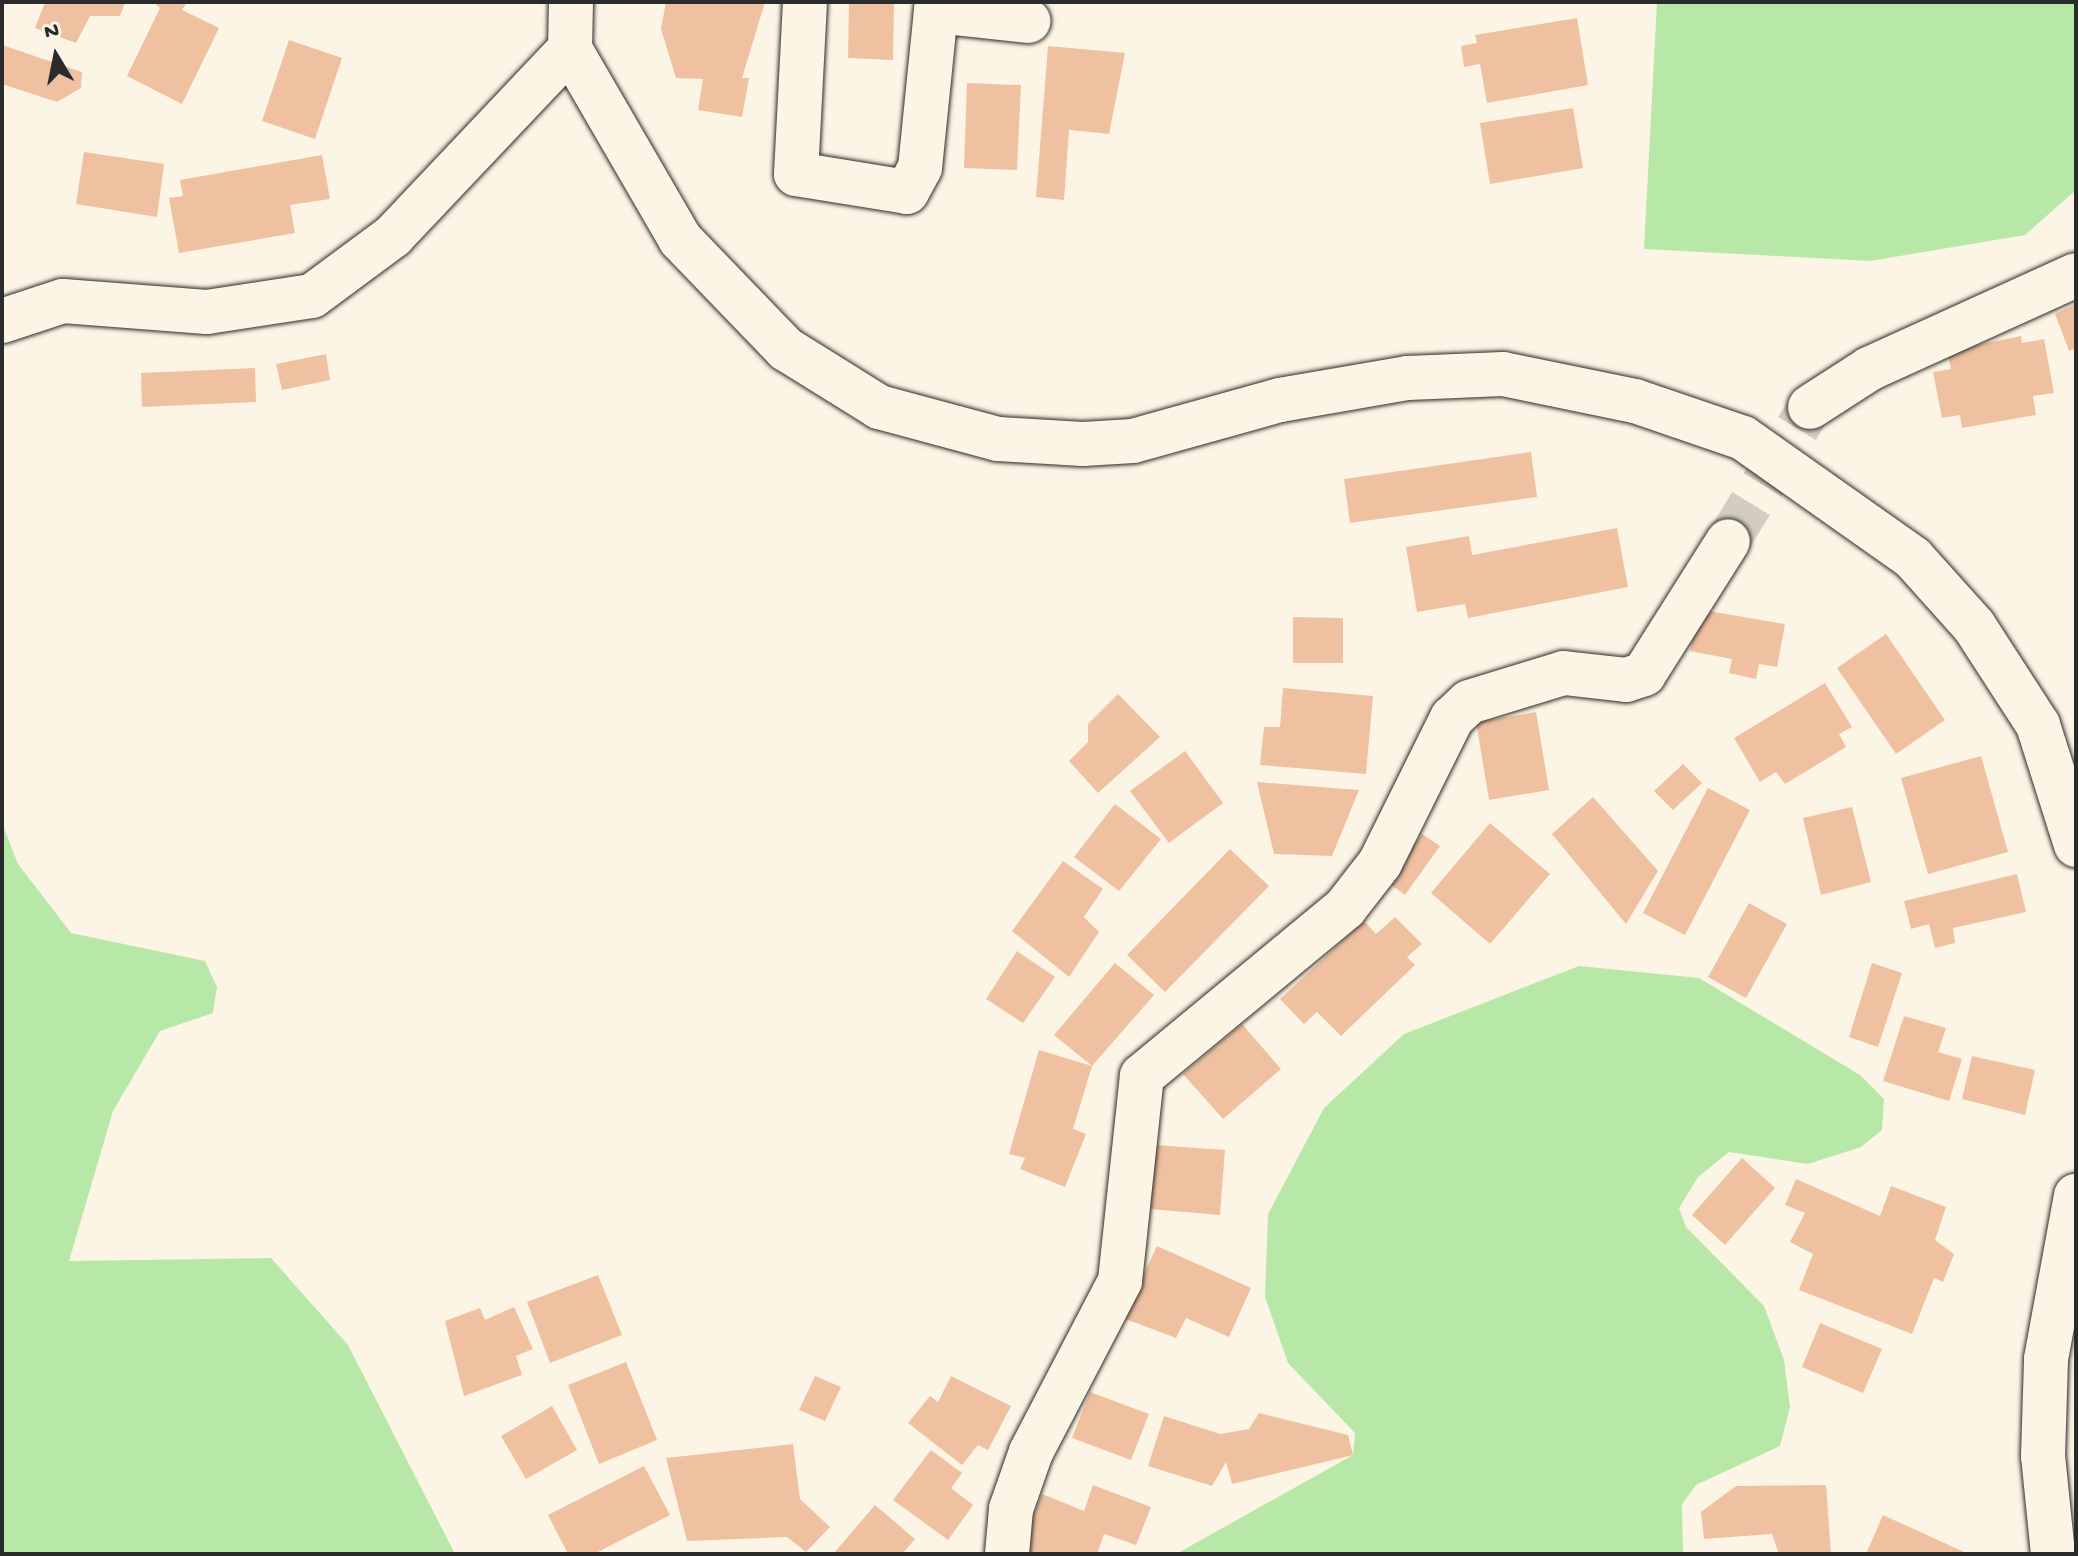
<!DOCTYPE html>
<style>
body{margin:0}
#map{position:relative;width:2078px;height:1556px;overflow:hidden;background:#fcf5e5;font-family:"Gochi Hand",sans-serif}
div>[style]{position:absolute}
.green>*{inset:0;background:#b8e8a7}
.building>*{inset:0;background:#f0c1a0}
.minor-tunnel>*{height:44px;margin-top:-22px;transform-origin:0;background:repeating-linear-gradient(90deg,#d2cdc0 0 44px,transparent 0 66px)}
.roads{filter:drop-shadow(0 0 2px #2b2b2b) drop-shadow(0 0 2px #2b2b2b)}
.minor>*{height:44px;margin:-22px;padding:0 22px;transform-origin:22px;border-radius:22px;background:#fcf5e5}
.tertiary>*{height:44px;margin:-22px;padding:0 22px;transform-origin:22px;border-radius:22px;background:#fcf5e5}
span{translate:-50% -50%;white-space:nowrap;text-align:center;line-height:1.15;-webkit-text-stroke:8px #fcf5e5;paint-order:stroke}
.frame{position:absolute;inset:0;border:4px solid #2b2b2b;pointer-events:none}
.north{position:absolute;left:16px;top:16px;width:80px;height:80px;-webkit-text-stroke:6px #fcf5e5;paint-order:stroke;rotate:350deg;font-size:22px;font-weight:700;line-height:32px;text-align:center;color:#2b2b2b}
.north::after{content:'';display:block;margin:auto;width:28px;height:36px;background:#2b2b2b;clip-path:polygon(50% 0,100% 100%,50% 72%,0 100%)}
</style>
<div id="map">
<div class="green">
<i style="clip-path:polygon(1657px 2px,2076px 2px,2076px 190px,2025px 235px,1870px 261px,1644px 249px)"></i>
<i style="clip-path:polygon(2px 823px,18px 864px,71px 933px,205px 961px,217px 987px,213px 1013px,160px 1031px,113px 1111px,69px 1261px,271px 1258px,348px 1345px,455px 1554px,2px 1554px)"></i>
<i style="clip-path:polygon(1579px 966px,1699px 978px,1860px 1075px,1884px 1099px,1882px 1130px,1861px 1147px,1808px 1164px,1729px 1152px,1698px 1177px,1679px 1208px,1686px 1227px,1764px 1306px,1784px 1360px,1790px 1407px,1780px 1446px,1696px 1485px,1682px 1504px,1683px 1554px,1176px 1554px,1353px 1455px,1355px 1433px,1288px 1363px,1265px 1297px,1268px 1214px,1324px 1108px,1404px 1034px)"></i>
</div>
<div class="building">
<i style="clip-path:polygon(45px 2px,125px 2px,120px 16px,90px 16px,76px 43px,35px 28px)"></i>
<i style="clip-path:polygon(153px 2px,187px 2px,182px 10px,219px 28px,182px 104px,127px 76px,160px 8px)"></i>
<i style="clip-path:polygon(666px 2px,765px 2px,742px 78px,749px 78px,742px 117px,698px 110px,703px 79px,676px 78px,661px 29px)"></i>
<i style="clip-path:polygon(849px 2px,894px 2px,893px 60px,848px 58px)"></i>
<i style="clip-path:polygon(1577px 18px,1588px 85px,1487px 103px,1480px 64px,1464px 67px,1461px 46px,1477px 43px,1475px 35px)"></i>
<i style="clip-path:polygon(289px 40px,342px 58px,315px 139px,262px 121px)"></i>
<i style="clip-path:polygon(2px 45px,82px 72px,81px 88px,57px 102px,2px 84px)"></i>
<i style="clip-path:polygon(1048px 46px,1125px 53px,1109px 134px,1069px 130px,1064px 200px,1036px 197px)"></i>
<i style="clip-path:polygon(967px 83px,1021px 85px,1017px 170px,964px 168px)"></i>
<i style="clip-path:polygon(1573px 108px,1583px 168px,1490px 184px,1480px 123px)"></i>
<i style="clip-path:polygon(84px 152px,164px 164px,157px 217px,76px 204px)"></i>
<i style="clip-path:polygon(322px 155px,330px 199px,290px 205px,295px 233px,179px 253px,169px 198px,183px 196px,180px 180px)"></i>
<i style="clip-path:polygon(2076px 304px,2076px 348px,2069px 351px,2055px 314px)"></i>
<i style="clip-path:polygon(2021px 336px,2022px 343px,2044px 339px,2054px 393px,2033px 396px,2036px 415px,1962px 428px,1960px 415px,1942px 418px,1933px 372px,1951px 369px,1947px 351px)"></i>
<i style="clip-path:polygon(326px 354px,330px 380px,282px 390px,276px 364px)"></i>
<i style="clip-path:polygon(255px 368px,256px 402px,142px 407px,141px 373px)"></i>
<i style="clip-path:polygon(1531px 452px,1537px 497px,1350px 523px,1344px 479px)"></i>
<i style="clip-path:polygon(1617px 528px,1628px 587px,1468px 618px,1465px 604px,1417px 612px,1406px 547px,1469px 536px,1472px 555px)"></i>
<i style="clip-path:polygon(1697px 609px,1785px 624px,1777px 667px,1759px 664px,1756px 679px,1729px 673px,1732px 659px,1690px 651px)"></i>
<i style="clip-path:polygon(1293px 617px,1343px 618px,1343px 663px,1293px 663px)"></i>
<i style="clip-path:polygon(1886px 634px,1945px 720px,1896px 754px,1837px 668px)"></i>
<i style="clip-path:polygon(1825px 683px,1852px 727px,1839px 734px,1846px 747px,1785px 784px,1776px 772px,1760px 782px,1734px 738px)"></i>
<i style="clip-path:polygon(1283px 688px,1373px 696px,1366px 774px,1260px 765px,1264px 727px,1280px 727px)"></i>
<i style="clip-path:polygon(1118px 694px,1160px 737px,1098px 793px,1069px 761px,1088px 742px,1088px 724px)"></i>
<i style="clip-path:polygon(1536px 712px,1549px 790px,1489px 800px,1476px 722px)"></i>
<i style="clip-path:polygon(1185px 751px,1223px 803px,1169px 843px,1130px 791px)"></i>
<i style="clip-path:polygon(1981px 756px,2008px 852px,1928px 874px,1901px 778px)"></i>
<i style="clip-path:polygon(1683px 764px,1702px 783px,1673px 810px,1654px 791px)"></i>
<i style="clip-path:polygon(1257px 782px,1359px 790px,1332px 856px,1274px 854px)"></i>
<i style="clip-path:polygon(1708px 788px,1750px 810px,1685px 935px,1643px 913px)"></i>
<i style="clip-path:polygon(1593px 797px,1658px 871px,1626px 924px,1552px 834px)"></i>
<i style="clip-path:polygon(1115px 804px,1161px 839px,1119px 891px,1074px 857px)"></i>
<i style="clip-path:polygon(1852px 807px,1871px 882px,1821px 895px,1803px 818px)"></i>
<i style="clip-path:polygon(1490px 823px,1550px 874px,1490px 944px,1431px 893px)"></i>
<i style="clip-path:polygon(1422px 834px,1440px 846px,1405px 895px,1387px 882px)"></i>
<i style="clip-path:polygon(1230px 849px,1269px 886px,1165px 992px,1127px 955px)"></i>
<i style="clip-path:polygon(1063px 861px,1103px 889px,1084px 917px,1099px 932px,1069px 977px,1012px 931px)"></i>
<i style="clip-path:polygon(2017px 874px,2026px 912px,1953px 928px,1955px 943px,1935px 948px,1929px 924px,1911px 929px,1904px 901px)"></i>
<i style="clip-path:polygon(1749px 903px,1787px 924px,1746px 998px,1708px 977px)"></i>
<i style="clip-path:polygon(1395px 917px,1422px 944px,1407px 957px,1415px 965px,1341px 1036px,1317px 1012px,1304px 1024px,1280px 999px,1364px 921px,1376px 934px)"></i>
<i style="clip-path:polygon(1017px 951px,1055px 977px,1023px 1023px,986px 999px)"></i>
<i style="clip-path:polygon(1115px 963px,1154px 995px,1092px 1066px,1073px 1129px,1086px 1134px,1065px 1187px,1020px 1169px,1025px 1158px,1009px 1154px,1039px 1050px,1092px 1066px,1054px 1035px)"></i>
<i style="clip-path:polygon(1872px 963px,1902px 973px,1878px 1047px,1849px 1037px)"></i>
<i style="clip-path:polygon(1904px 1016px,1946px 1028px,1938px 1052px,1962px 1059px,1949px 1101px,1883px 1081px)"></i>
<i style="clip-path:polygon(1242px 1024px,1281px 1069px,1223px 1119px,1183px 1074px)"></i>
<i style="clip-path:polygon(1972px 1056px,2035px 1070px,2025px 1115px,1962px 1099px)"></i>
<i style="clip-path:polygon(1155px 1145px,1225px 1150px,1220px 1215px,1150px 1209px)"></i>
<i style="clip-path:polygon(1742px 1158px,1775px 1188px,1725px 1245px,1692px 1215px)"></i>
<i style="clip-path:polygon(1796px 1179px,1880px 1216px,1891px 1186px,1946px 1207px,1935px 1240px,1954px 1254px,1943px 1282px,1934px 1278px,1912px 1334px,1799px 1290px,1813px 1254px,1790px 1242px,1805px 1213px,1785px 1205px)"></i>
<i style="clip-path:polygon(1157px 1246px,1251px 1288px,1229px 1337px,1186px 1318px,1176px 1338px,1123px 1318px)"></i>
<i style="clip-path:polygon(598px 1275px,622px 1335px,550px 1363px,527px 1302px)"></i>
<i style="clip-path:polygon(514px 1307px,533px 1349px,516px 1356px,522px 1375px,464px 1396px,445px 1321px,480px 1308px,485px 1320px)"></i>
<i style="clip-path:polygon(1820px 1323px,1882px 1349px,1863px 1393px,1802px 1367px)"></i>
<i style="clip-path:polygon(626px 1362px,657px 1440px,599px 1464px,568px 1385px)"></i>
<i style="clip-path:polygon(815px 1376px,841px 1387px,825px 1421px,799px 1410px)"></i>
<i style="clip-path:polygon(951px 1376px,1011px 1406px,988px 1450px,978px 1445px,962px 1465px,908px 1423px,930px 1396px,938px 1402px)"></i>
<i style="clip-path:polygon(1090px 1392px,1149px 1414px,1131px 1460px,1072px 1438px)"></i>
<i style="clip-path:polygon(552px 1406px,577px 1450px,526px 1479px,501px 1436px)"></i>
<i style="clip-path:polygon(1259px 1413px,1348px 1435px,1353px 1455px,1232px 1484px,1226px 1462px,1212px 1486px,1148px 1466px,1164px 1416px,1220px 1434px,1249px 1429px)"></i>
<i style="clip-path:polygon(793px 1444px,800px 1499px,830px 1527px,806px 1552px,787px 1537px,687px 1541px,666px 1458px)"></i>
<i style="clip-path:polygon(931px 1450px,962px 1473px,951px 1488px,973px 1505px,948px 1540px,893px 1500px)"></i>
<i style="clip-path:polygon(644px 1466px,670px 1515px,594px 1554px,568px 1554px,548px 1515px)"></i>
<i style="clip-path:polygon(1093px 1485px,1151px 1507px,1136px 1545px,1104px 1534px,1097px 1554px,1018px 1554px,1042px 1494px,1084px 1511px)"></i>
<i style="clip-path:polygon(1826px 1485px,1831px 1552px,1779px 1554px,1772px 1534px,1704px 1539px,1701px 1512px,1736px 1486px)"></i>
<i style="clip-path:polygon(875px 1505px,915px 1539px,902px 1554px,833px 1554px)"></i>
<i style="clip-path:polygon(1883px 1515px,1964px 1552px,1963px 1554px,1866px 1554px)"></i>
</div>
<div class="minor-tunnel">
<i style="left:1728px;top:541px;width:157px;rotate:-58.5deg"></i>
</div>
<div class="roads">
<div class="minor">
<i style="left:805px;top:2px;width:172px;rotate:93deg"></i>
<i style="left:796px;top:174px;width:112px;rotate:9.2deg"></i>
<i style="left:907px;top:192px;width:27px;rotate:-62deg"></i>
<i style="left:920px;top:168px;width:158px;rotate:-84.2deg"></i>
<i style="left:936px;top:11px;width:93px;rotate:6.2deg"></i>
<i style="left:2px;top:321px;width:64px;rotate:-18.2deg"></i>
<i style="left:63px;top:301px;width:144px;rotate:4.4deg"></i>
<i style="left:207px;top:312px;width:106px;rotate:-8.7deg"></i>
<i style="left:312px;top:296px;width:101px;rotate:-36.5deg"></i>
<i style="left:393px;top:236px;width:257px;rotate:-46.6deg"></i>
<i style="left:1810px;top:407px;width:70px;rotate:-32.8deg"></i>
<i style="left:1869px;top:369px;width:227px;rotate:-24.4deg"></i>
<i style="left:1007px;top:1554px;width:45px;rotate:-84.9deg"></i>
<i style="left:1011px;top:1509px;width:60px;rotate:-70.7deg"></i>
<i style="left:1031px;top:1452px;width:193px;rotate:-62.5deg"></i>
<i style="left:1120px;top:1281px;width:206px;rotate:-83.9deg"></i>
<i style="left:1142px;top:1076px;width:264px;rotate:-39.6deg"></i>
<i style="left:1345px;top:908px;width:57px;rotate:-52.1deg"></i>
<i style="left:1380px;top:863px;width:162px;rotate:-63.6deg"></i>
<i style="left:1452px;top:718px;width:23px;rotate:-43deg"></i>
<i style="left:1469px;top:702px;width:99px;rotate:-17deg"></i>
<i style="left:1564px;top:673px;width:62px;rotate:6.4deg"></i>
<i style="left:1626px;top:680px;width:19px;rotate:-18deg"></i>
<i style="left:1644px;top:674px;width:157px;rotate:-57.7deg"></i>
</div>
<div class="tertiary">
<i style="left:571px;top:2px;width:47px;rotate:91.2deg"></i>
<i style="left:570px;top:49px;width:220px;rotate:59.9deg"></i>
<i style="left:680px;top:239px;width:153px;rotate:46.1deg"></i>
<i style="left:786px;top:349px;width:110px;rotate:31.9deg"></i>
<i style="left:879px;top:407px;width:123px;rotate:15.1deg"></i>
<i style="left:998px;top:439px;width:85px;rotate:3.4deg"></i>
<i style="left:1083px;top:444px;width:50px;rotate:-3.4deg"></i>
<i style="left:1133px;top:441px;width:153px;rotate:-15.6deg"></i>
<i style="left:1280px;top:400px;width:130px;rotate:-9.8deg"></i>
<i style="left:1408px;top:378px;width:95px;rotate:-2.4deg"></i>
<i style="left:1503px;top:374px;width:135px;rotate:11.6deg"></i>
<i style="left:1635px;top:401px;width:114px;rotate:18.9deg"></i>
<i style="left:1743px;top:438px;width:208px;rotate:35.2deg"></i>
<i style="left:1913px;top:558px;width:91px;rotate:48.1deg"></i>
<i style="left:1974px;top:626px;width:118px;rotate:57.1deg"></i>
<i style="left:2038px;top:725px;width:126px;rotate:72.4deg"></i>
<i style="left:2053px;top:1554px;width:99px;rotate:-95.8deg"></i>
<i style="left:2043px;top:1456px;width:97px;rotate:-88.2deg"></i>
<i style="left:2046px;top:1359px;width:166px;rotate:-79.6deg"></i>
</div>
</div>
<div class="frame"></div>
<div class="north">N</div>
</div>
